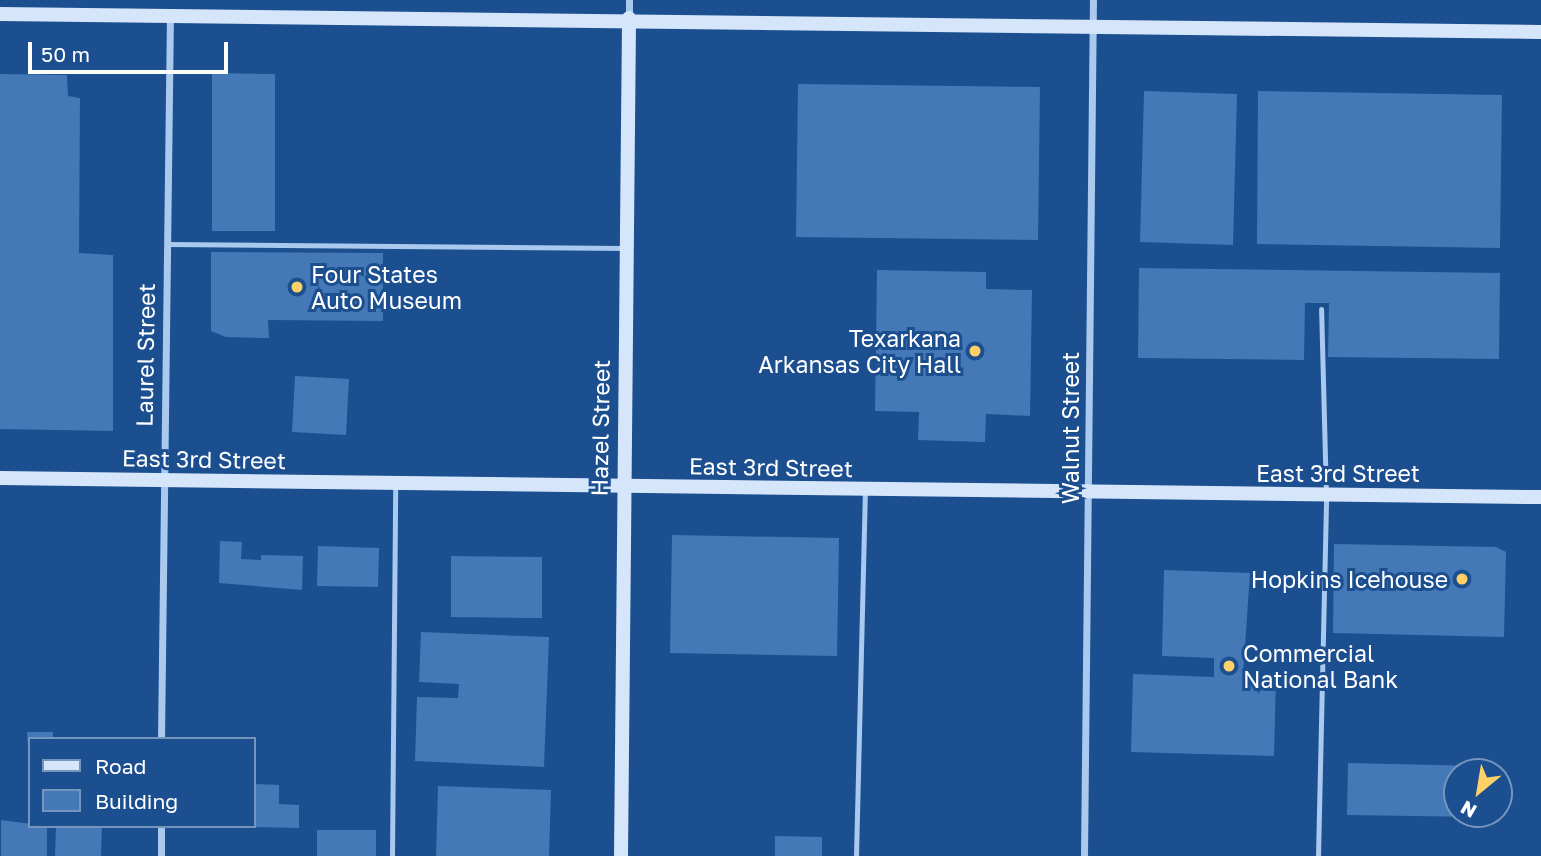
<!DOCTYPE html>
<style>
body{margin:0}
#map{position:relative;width:1541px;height:856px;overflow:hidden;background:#1b4f8f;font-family:"Golos Text",sans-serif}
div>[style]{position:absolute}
.building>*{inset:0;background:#4478b7}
.lane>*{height:5px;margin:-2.5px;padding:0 2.5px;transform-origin:2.5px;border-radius:2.5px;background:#a9c9ee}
.street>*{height:7px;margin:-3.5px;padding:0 3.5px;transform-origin:3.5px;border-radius:3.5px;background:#a9c9ee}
.secondary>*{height:14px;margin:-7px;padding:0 7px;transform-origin:7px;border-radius:7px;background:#d6e6fa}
.dots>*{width:19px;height:19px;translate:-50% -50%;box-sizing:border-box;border:4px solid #1b4f8f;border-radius:50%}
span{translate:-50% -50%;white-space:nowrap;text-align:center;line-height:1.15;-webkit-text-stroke:6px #1b4f8f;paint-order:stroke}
.poi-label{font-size:23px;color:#fff}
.left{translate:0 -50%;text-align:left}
.right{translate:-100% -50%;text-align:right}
.street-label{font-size:23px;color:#fff}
.legend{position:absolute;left:28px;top:737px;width:228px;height:91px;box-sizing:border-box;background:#1b4f8f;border:2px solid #7695bc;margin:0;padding:9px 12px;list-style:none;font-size:21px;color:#fff}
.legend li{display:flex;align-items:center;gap:14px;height:35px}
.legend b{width:35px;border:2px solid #7695bc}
.north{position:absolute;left:1443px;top:758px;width:70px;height:70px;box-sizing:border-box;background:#1b4f8f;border:2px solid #7695bc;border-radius:50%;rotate:210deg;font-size:19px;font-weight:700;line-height:28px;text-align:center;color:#fff}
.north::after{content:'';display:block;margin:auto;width:24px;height:32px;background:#ffd166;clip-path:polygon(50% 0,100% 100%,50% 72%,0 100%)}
.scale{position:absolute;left:28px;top:42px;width:200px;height:32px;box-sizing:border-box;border:4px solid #fff;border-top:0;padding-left:9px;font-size:21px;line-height:24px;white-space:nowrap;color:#fff;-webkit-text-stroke:5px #1b4f8f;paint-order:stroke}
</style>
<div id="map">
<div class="building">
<i style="clip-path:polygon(212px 73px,275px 74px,275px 231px,212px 231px)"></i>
<i style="clip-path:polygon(0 74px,67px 75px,68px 96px,80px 98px,79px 253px,113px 255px,113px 431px,0 429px)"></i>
<i style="clip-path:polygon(798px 84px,1040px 87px,1038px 240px,796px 237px)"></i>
<i style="clip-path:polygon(1144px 91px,1237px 94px,1233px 245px,1140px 242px)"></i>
<i style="clip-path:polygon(1258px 91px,1502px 95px,1500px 248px,1257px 244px)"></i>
<i style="clip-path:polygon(211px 252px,383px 253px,383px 321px,268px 320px,269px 338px,226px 337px,211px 331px)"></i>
<i style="clip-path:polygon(1139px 268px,1500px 273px,1499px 359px,1328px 357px,1329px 303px,1305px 303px,1304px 360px,1138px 358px)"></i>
<i style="clip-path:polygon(877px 270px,986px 272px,986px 289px,1032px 290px,1030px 416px,986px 414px,985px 442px,918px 440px,919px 412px,875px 411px)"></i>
<i style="clip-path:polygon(295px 376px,349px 379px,346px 435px,292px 432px)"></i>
<i style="clip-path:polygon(672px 535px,839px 538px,837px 656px,670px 653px)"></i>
<i style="clip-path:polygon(220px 541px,242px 542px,241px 559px,261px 560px,261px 555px,303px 556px,302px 590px,219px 583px)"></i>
<i style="clip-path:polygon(1334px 544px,1496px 547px,1506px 552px,1504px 637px,1333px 633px)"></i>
<i style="clip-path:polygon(318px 546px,379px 548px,378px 587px,317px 586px)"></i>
<i style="clip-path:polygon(451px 556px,542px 557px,542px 618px,451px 617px)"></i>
<i style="clip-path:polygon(1164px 570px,1250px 573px,1243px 676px,1276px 677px,1274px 756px,1131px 752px,1133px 674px,1214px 677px,1214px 658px,1162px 656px)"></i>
<i style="clip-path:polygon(421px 632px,549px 637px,544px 767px,415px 761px,417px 697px,458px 698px,459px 684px,419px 682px)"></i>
<i style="clip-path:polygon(27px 732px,53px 732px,53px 739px,30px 739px,30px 781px)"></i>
<i style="clip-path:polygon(1348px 763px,1480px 766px,1480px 772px,1457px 772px,1457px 814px,1480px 817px,1347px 815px)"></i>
<i style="clip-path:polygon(254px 784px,279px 785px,279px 804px,299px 805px,299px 828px,254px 827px)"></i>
<i style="clip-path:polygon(438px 786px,551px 790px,549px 856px,436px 856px)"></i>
<i style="clip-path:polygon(1px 820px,47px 826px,47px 856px,1px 856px)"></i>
<i style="clip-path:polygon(56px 826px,102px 826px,101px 856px,55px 856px)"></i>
<i style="clip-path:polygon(317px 830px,376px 830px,376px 856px,317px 856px)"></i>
<i style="clip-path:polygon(775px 836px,822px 837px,822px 856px,775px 856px)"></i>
</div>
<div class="lane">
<i style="left:167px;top:244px;width:459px;rotate:0.5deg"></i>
<i style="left:392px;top:856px;width:371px;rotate:-89.5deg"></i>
<i style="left:856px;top:856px;width:364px;rotate:-88.6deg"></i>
<i style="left:1318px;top:856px;width:360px;rotate:-88.7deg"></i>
<i style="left:1326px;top:496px;width:187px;rotate:-91.5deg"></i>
</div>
<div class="street">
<i style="left:629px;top:0;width:18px;rotate:90deg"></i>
<i style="left:161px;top:739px;width:723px;rotate:-89.29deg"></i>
<i style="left:161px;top:856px;width:30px;rotate:-90deg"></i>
<i style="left:1084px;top:856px;width:856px;rotate:-89.4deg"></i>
</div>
<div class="secondary">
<i style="left:0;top:14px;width:1541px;rotate:0.67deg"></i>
<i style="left:0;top:478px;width:1541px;rotate:0.71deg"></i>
<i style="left:621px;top:856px;width:838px;rotate:-89.45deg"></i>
</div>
<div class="dots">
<i style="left:297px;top:287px;background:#ffd166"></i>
<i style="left:975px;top:351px;background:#ffd166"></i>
<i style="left:1462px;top:579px;background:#ffd166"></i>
<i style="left:1229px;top:666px;background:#ffd166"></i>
</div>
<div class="poi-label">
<span class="left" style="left:311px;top:287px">Four States<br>Auto Museum</span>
<span class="right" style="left:961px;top:351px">Texarkana<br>Arkansas City Hall</span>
<span class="right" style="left:1448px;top:579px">Hopkins Icehouse</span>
<span class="left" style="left:1243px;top:666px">Commercial<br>National Bank</span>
</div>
<div class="street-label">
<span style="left:145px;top:355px;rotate:-89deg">Laurel Street</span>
<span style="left:600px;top:428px;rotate:-89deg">Hazel Street</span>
<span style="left:1070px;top:428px;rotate:-90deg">Walnut Street</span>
<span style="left:204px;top:459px;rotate:1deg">East 3rd Street</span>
<span style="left:771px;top:467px;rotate:1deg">East 3rd Street</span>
<span style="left:1338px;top:473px">East 3rd Street</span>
</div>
<ul class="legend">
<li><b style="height:9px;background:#d6e6fa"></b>Road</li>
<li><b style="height:19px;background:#4478b7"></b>Building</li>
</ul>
<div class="north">N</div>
<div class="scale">50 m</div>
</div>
